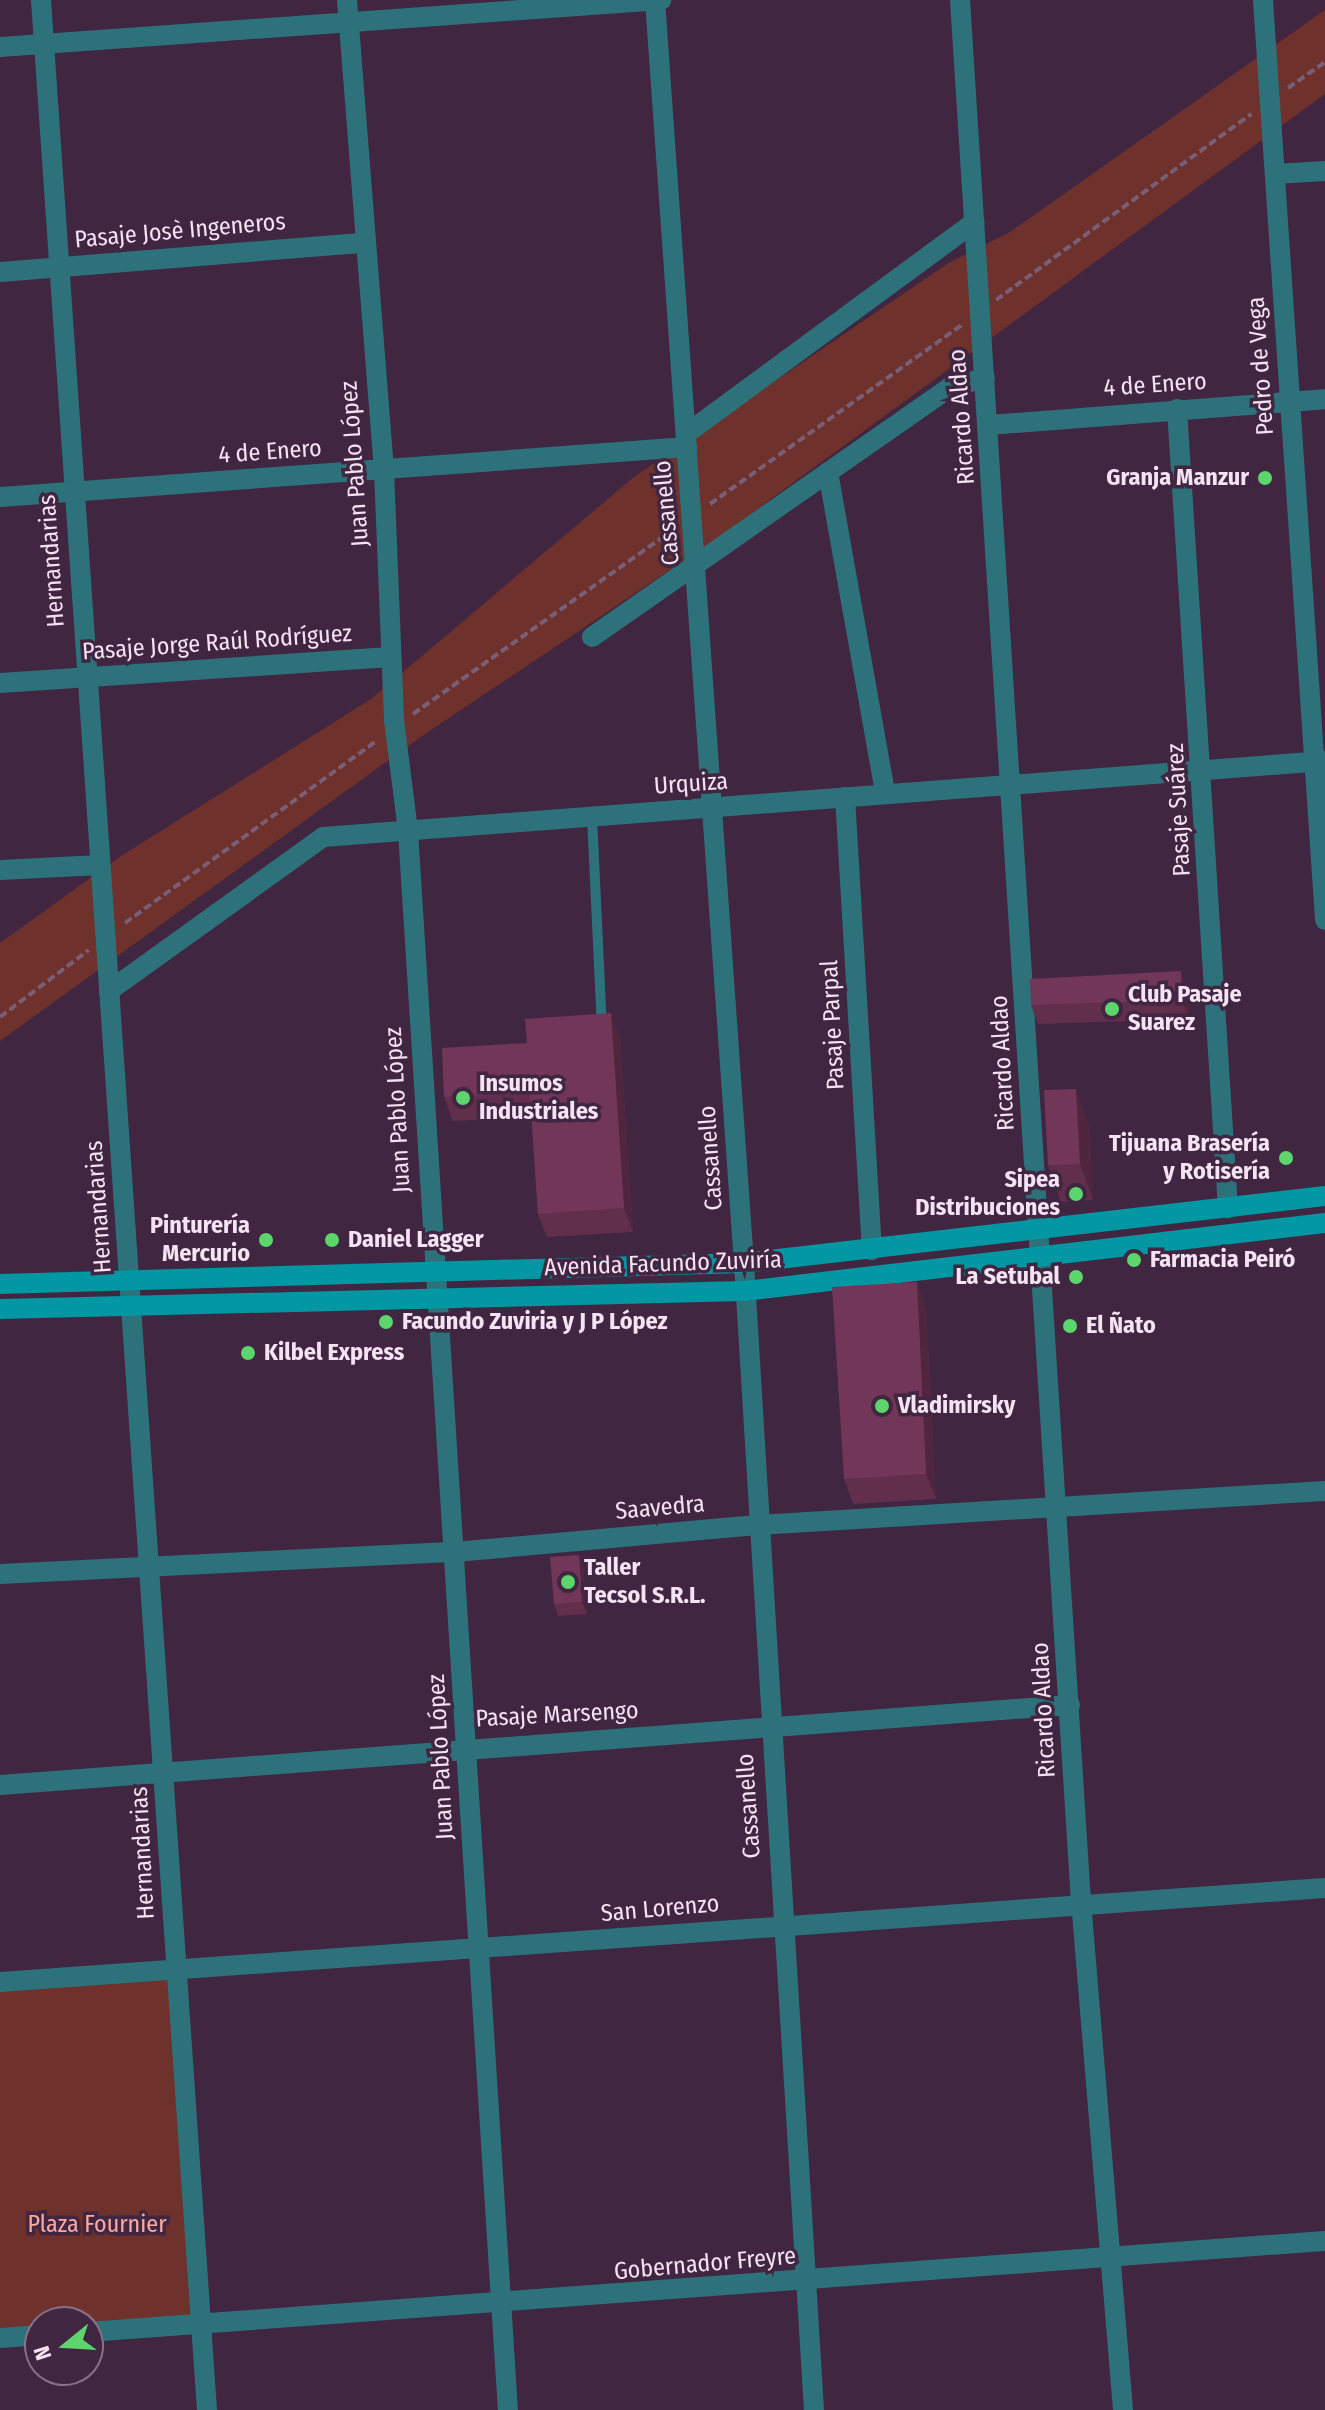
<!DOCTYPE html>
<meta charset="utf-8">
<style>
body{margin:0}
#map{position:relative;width:1325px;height:2410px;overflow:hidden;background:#412641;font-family:"Fira Sans Condensed",sans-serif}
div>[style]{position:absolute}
.green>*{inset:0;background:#6f312c}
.path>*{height:4px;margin-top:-2px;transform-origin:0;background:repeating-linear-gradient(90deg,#785f77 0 8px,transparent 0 12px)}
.lane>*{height:10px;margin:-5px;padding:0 5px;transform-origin:5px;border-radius:5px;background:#2d727a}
.street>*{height:20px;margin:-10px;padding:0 10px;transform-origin:10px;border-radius:10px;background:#2d727a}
.secondary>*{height:20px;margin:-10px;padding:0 10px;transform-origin:10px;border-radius:10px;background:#0396a3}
.wall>*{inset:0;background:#612e4c}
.shaded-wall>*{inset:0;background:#4f263e}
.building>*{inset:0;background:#713658}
.dots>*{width:22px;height:22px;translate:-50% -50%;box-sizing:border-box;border:4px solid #412641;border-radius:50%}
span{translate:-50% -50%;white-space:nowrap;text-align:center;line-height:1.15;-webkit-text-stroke:7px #412641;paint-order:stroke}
.street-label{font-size:24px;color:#f5e3f4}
.poi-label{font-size:24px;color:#f5e3f4;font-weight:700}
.right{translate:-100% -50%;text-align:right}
.left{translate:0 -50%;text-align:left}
.park-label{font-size:24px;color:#fca9a0}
.north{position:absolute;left:24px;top:2306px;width:80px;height:80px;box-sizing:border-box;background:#412641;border:2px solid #897289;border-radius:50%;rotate:252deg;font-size:22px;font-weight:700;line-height:32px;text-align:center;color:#f5e3f4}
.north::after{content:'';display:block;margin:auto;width:28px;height:36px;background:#5cd56d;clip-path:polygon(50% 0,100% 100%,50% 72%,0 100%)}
</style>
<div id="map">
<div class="green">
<i style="clip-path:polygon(1325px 10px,1325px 94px,719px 537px,422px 736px,0 1041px,0 943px,121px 856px,371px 699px,634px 477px,947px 264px,1010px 232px)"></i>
<i style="clip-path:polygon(175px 1970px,201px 2324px,40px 2322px,40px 2335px,0 2338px,0 1982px)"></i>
</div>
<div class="path">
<i style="left:1288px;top:88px;width:45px;rotate:-35.1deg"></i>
<i style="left:996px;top:300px;width:316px;rotate:-36.1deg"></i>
<i style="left:710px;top:504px;width:310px;rotate:-35.4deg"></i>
<i style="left:413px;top:714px;width:319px;rotate:-35.3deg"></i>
<i style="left:125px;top:923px;width:310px;rotate:-35.9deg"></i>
<i style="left:0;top:1017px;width:111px;rotate:-37deg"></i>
</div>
<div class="lane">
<i style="left:592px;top:817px;width:209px;rotate:87.3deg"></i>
</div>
<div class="street">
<i style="left:41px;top:0;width:2416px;rotate:86.06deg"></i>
<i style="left:347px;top:0;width:471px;rotate:85.5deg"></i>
<i style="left:384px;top:470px;width:250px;rotate:87.7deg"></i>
<i style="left:394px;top:720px;width:112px;rotate:82.8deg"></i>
<i style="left:408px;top:831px;width:1582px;rotate:86.38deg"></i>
<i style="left:655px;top:0;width:1266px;rotate:85.97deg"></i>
<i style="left:744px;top:1263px;width:1149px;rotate:86.51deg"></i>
<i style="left:960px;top:0;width:1905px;rotate:86.36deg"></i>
<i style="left:1081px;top:1901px;width:511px;rotate:85.28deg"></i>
<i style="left:1263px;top:0;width:922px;rotate:86.14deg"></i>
<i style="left:0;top:47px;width:663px;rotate:-4.07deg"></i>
<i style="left:1275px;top:174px;width:50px;rotate:-3.4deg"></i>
<i style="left:0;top:272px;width:365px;rotate:-4.6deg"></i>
<i style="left:1177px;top:409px;width:801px;rotate:86.35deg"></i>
<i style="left:989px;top:425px;width:337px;rotate:-4.4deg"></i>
<i style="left:686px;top:434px;width:358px;rotate:-36.3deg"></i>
<i style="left:828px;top:472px;width:326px;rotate:79.9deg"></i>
<i style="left:0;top:497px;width:689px;rotate:-4.16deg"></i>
<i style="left:592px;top:637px;width:437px;rotate:-34.9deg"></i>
<i style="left:950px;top:387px;width:36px;rotate:-14deg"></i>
<i style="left:0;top:683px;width:391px;rotate:-3.8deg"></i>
<i style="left:845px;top:797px;width:454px;rotate:86.6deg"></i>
<i style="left:0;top:870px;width:100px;rotate:-2.9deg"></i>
<i style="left:109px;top:991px;width:264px;rotate:-35.7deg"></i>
<i style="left:323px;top:837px;width:1005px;rotate:-4.34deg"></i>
<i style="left:0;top:1574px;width:456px;rotate:-2.8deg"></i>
<i style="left:455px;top:1552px;width:303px;rotate:-5.1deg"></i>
<i style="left:757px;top:1525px;width:569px;rotate:-3.43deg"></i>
<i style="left:0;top:1785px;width:1073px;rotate:-4.28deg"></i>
<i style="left:0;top:1982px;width:1328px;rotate:-4.06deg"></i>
<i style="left:88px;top:2332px;width:1240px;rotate:-4.21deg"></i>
<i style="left:0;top:2338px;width:40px;rotate:-4.3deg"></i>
</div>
<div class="secondary">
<i style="left:0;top:1284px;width:744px;rotate:-1.62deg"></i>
<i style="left:744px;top:1263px;width:585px;rotate:-6.58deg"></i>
<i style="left:0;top:1309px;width:745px;rotate:-1.38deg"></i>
<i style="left:745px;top:1291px;width:584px;rotate:-6.69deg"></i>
</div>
<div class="wall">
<i style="clip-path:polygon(1188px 990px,1189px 1019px,1038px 1024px,1031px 1005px)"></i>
<i style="clip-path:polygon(620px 1037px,633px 1232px,547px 1237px,538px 1214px,531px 1117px,453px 1121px,444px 1097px,527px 1043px)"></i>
<i style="clip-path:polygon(1089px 1125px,1093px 1200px,1061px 1202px,1048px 1165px)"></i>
<i style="clip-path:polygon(926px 1307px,936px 1499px,853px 1504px,844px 1479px)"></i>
<i style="clip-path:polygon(579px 1555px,583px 1568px,587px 1614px,558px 1616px,554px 1604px)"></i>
</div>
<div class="shaded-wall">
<i style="clip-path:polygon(1181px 971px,1188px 990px,1189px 1019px,1182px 1000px)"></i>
<i style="clip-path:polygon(611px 1013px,620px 1037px,633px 1232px,624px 1208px)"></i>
<i style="clip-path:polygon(1076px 1089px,1089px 1125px,1093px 1200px,1080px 1164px)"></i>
<i style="clip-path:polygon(917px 1282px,926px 1307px,936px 1499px,926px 1474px)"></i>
<i style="clip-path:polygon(579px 1555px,583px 1568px,587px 1614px,582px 1602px)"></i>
</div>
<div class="building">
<i style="clip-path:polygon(1181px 971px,1182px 1000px,1031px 1005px,1030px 979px)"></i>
<i style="clip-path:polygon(611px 1013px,624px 1208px,538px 1214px,530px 1093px,444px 1097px,442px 1048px,527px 1043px,525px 1019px)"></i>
<i style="clip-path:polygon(1076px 1089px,1080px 1164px,1048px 1165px,1044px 1090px)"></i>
<i style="clip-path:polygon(917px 1282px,926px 1474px,844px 1479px,832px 1287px)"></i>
<i style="clip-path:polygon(579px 1555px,582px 1602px,554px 1604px,550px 1557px)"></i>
</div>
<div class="dots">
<i style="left:1265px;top:478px;background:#5cd56d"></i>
<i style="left:1112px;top:1009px;background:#5cd56d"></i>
<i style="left:463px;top:1098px;background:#5cd56d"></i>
<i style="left:1286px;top:1158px;background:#5cd56d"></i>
<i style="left:1076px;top:1194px;background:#5cd56d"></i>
<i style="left:266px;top:1240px;background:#5cd56d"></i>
<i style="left:332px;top:1240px;background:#5cd56d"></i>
<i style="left:1134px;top:1260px;background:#5cd56d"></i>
<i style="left:1076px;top:1277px;background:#5cd56d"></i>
<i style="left:386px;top:1322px;background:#5cd56d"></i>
<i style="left:1070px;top:1326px;background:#5cd56d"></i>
<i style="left:248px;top:1353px;background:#5cd56d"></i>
<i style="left:882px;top:1406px;background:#5cd56d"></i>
<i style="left:568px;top:1582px;background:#5cd56d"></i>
</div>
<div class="street-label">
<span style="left:180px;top:231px;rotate:-5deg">Pasaje Josè Ingeneros</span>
<span style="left:1261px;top:366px;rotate:-94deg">Pedro de Vega</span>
<span style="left:1155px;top:385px;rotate:-4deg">4 de Enero</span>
<span style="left:962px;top:417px;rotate:-94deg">Ricardo Aldao</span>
<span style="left:270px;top:452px;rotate:-4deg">4 de Enero</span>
<span style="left:355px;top:464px;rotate:-94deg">Juan Pablo López</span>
<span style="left:667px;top:513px;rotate:-95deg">Cassanello</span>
<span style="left:52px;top:561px;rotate:-94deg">Hernandarias</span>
<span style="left:217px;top:643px;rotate:-4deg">Pasaje Jorge Raúl Rodríguez</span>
<span style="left:691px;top:784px;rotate:-4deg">Urquiza</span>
<span style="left:1179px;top:810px;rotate:-93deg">Pasaje Suárez</span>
<span style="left:833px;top:1025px;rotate:-93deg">Pasaje Parpal</span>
<span style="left:1003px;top:1063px;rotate:-93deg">Ricardo Aldao</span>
<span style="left:398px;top:1110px;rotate:-93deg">Juan Pablo López</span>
<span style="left:711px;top:1158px;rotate:-94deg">Cassanello</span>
<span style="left:99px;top:1207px;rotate:-94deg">Hernandarias</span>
<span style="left:663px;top:1264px;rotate:-2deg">Avenida Facundo Zuviría</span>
<span style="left:660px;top:1508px;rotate:-5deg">Saavedra</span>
<span style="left:1044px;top:1710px;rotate:-93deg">Ricardo Aldao</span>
<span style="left:557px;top:1715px;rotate:-3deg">Pasaje Marsengo</span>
<span style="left:441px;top:1757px;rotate:-93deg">Juan Pablo López</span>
<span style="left:749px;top:1806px;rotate:-94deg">Cassanello</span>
<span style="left:143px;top:1853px;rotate:-93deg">Hernandarias</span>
<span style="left:660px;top:1909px;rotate:-5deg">San Lorenzo</span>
<span style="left:705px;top:2264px;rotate:-5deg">Gobernador Freyre</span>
</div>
<div class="poi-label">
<span class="right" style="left:1249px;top:478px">Granja Manzur</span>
<span class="left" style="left:1128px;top:1009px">Club Pasaje<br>Suarez</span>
<span class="left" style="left:479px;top:1098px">Insumos<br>Industriales</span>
<span class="right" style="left:1270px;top:1158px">Tijuana Brasería<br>y Rotisería</span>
<span class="right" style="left:1060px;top:1194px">Sipea<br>Distribuciones</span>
<span class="right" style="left:250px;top:1240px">Pinturería<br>Mercurio</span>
<span class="left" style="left:348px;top:1240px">Daniel Lagger</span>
<span class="left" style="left:1150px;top:1260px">Farmacia Peiró</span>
<span class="right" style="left:1060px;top:1277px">La Setubal</span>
<span class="left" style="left:402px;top:1322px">Facundo Zuviria y J P López</span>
<span class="left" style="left:1086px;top:1326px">El Ñato</span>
<span class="left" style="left:264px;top:1353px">Kilbel Express</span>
<span class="left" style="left:898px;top:1406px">Vladimirsky</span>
<span class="left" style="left:584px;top:1582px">Taller<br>Tecsol S.R.L.</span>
</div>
<div class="park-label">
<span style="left:97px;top:2225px">Plaza Fournier</span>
</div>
<div class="north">N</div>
</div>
